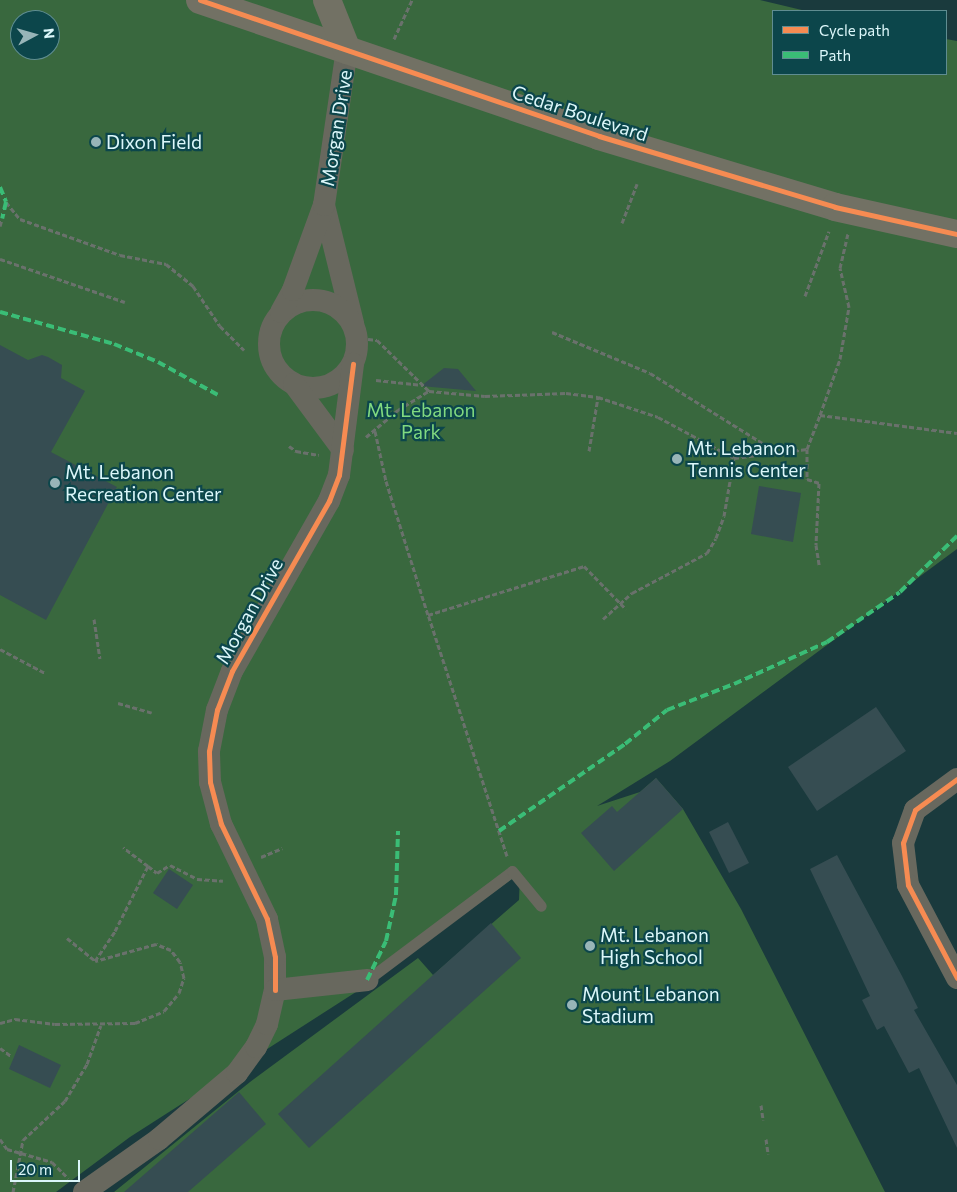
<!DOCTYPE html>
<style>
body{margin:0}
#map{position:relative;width:957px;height:1192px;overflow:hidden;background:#1a3a3d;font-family:Commissioner,sans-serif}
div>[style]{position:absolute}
.green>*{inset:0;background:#39683e}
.building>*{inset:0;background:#364d52}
.path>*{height:3px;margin-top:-1.5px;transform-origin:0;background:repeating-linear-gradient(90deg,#6a716c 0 5px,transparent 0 7.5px)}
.lane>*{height:11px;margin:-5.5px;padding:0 5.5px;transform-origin:5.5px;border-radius:5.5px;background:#68685e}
.street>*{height:22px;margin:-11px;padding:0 11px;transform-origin:11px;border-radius:11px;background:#68685e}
.street>.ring{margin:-11px;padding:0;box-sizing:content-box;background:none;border:22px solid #68685e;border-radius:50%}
.secondary>*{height:28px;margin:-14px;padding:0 14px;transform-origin:14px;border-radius:14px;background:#727164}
.quiet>*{height:4px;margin-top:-2px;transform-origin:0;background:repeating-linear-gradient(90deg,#3abd76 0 8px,transparent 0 12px)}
.cycleway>*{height:5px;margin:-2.5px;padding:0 2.5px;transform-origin:2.5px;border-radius:2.5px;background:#f68b52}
.dots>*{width:14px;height:14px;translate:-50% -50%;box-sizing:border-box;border:2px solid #0c464b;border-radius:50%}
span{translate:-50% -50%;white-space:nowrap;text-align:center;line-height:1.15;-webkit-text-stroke:4.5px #0c464b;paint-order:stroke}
.street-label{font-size:19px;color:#dcf7fa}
.poi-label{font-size:19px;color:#dcf7fa}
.left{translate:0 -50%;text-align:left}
.park-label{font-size:19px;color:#80d980}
.legend{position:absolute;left:772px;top:10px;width:175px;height:65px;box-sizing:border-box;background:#0c464b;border:1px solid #5f8d91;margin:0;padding:6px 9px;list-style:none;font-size:15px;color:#dcf7fa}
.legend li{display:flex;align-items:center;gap:10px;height:25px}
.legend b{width:25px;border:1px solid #5f8d91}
.north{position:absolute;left:10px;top:10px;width:50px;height:50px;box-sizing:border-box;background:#0c464b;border:1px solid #5f8d91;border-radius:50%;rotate:84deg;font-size:14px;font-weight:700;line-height:20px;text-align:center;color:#dcf7fa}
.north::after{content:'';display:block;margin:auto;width:18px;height:22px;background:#98b5b8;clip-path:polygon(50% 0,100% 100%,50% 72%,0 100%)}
.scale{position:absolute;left:10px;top:1160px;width:70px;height:22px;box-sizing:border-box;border:2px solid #dcf7fa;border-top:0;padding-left:6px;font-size:15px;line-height:18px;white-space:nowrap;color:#dcf7fa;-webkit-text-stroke:4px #0c464b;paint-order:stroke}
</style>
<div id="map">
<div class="green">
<i style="clip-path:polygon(evenodd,0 0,760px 0,806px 11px,773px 11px,773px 74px,946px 74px,946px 39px,957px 41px,957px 549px,670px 761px,597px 806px,640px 792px,656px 778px,683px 809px,741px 909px,885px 1192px,114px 1192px,250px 1082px,418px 958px,433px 975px,519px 900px,520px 873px,370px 983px,130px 1137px,56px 1192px,0 1192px,0 0,20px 20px,50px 20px,50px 50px,20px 50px,20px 20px)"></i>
</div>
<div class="building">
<i style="clip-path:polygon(0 345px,28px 360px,42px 355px,48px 357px,62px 365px,61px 378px,85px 391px,51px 452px,117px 487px,46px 620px,0 595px)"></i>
<i style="clip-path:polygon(444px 368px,458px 369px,476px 391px,421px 386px)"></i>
<i style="clip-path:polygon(759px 486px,801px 493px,793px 542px,751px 534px)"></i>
<i style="clip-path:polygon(876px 707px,906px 751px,817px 811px,788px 767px)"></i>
<i style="clip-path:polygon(656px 778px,683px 809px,614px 871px,581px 833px,612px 806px,617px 812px)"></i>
<i style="clip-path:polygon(728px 822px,749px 863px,729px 873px,709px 832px)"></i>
<i style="clip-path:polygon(837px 855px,902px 976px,918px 1008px,914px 1010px,957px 1085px,957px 1148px,919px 1068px,909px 1073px,884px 1026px,877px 1030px,862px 1000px,870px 996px,810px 869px)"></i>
<i style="clip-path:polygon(169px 869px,193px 885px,177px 909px,153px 893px)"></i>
<i style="clip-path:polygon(491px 923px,521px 958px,309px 1148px,278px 1114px)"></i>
<i style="clip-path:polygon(19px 1045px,61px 1065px,50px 1088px,9px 1069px)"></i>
<i style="clip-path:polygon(239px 1092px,266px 1124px,188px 1192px,124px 1192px)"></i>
</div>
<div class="path">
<i style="left:394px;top:39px;width:43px;rotate:-65.2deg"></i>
<i style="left:6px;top:202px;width:22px;rotate:51deg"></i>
<i style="left:20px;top:219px;width:106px;rotate:19.8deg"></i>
<i style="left:120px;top:255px;width:47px;rotate:11.1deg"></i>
<i style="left:166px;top:264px;width:35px;rotate:39deg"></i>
<i style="left:193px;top:286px;width:48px;rotate:56deg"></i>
<i style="left:220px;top:326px;width:34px;rotate:45deg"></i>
<i style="left:622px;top:223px;width:42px;rotate:-69deg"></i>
<i style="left:0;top:226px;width:7px;rotate:-74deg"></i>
<i style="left:0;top:259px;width:132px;rotate:19deg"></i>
<i style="left:805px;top:296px;width:69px;rotate:-69.7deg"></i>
<i style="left:552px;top:332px;width:106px;rotate:22.7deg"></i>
<i style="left:650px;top:373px;width:153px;rotate:31.9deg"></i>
<i style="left:368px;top:339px;width:9px;rotate:6deg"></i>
<i style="left:377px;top:340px;width:73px;rotate:44.4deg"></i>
<i style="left:376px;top:380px;width:47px;rotate:6.1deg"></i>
<i style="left:820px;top:415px;width:59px;rotate:-70.3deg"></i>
<i style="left:840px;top:359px;width:53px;rotate:-80.2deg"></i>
<i style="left:849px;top:307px;width:40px;rotate:-103deg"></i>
<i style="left:840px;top:268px;width:35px;rotate:-77deg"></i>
<i style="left:375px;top:431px;width:51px;rotate:77.6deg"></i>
<i style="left:386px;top:481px;width:140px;rotate:72.6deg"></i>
<i style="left:366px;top:437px;width:42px;rotate:-40.2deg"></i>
<i style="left:398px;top:410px;width:36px;rotate:-32deg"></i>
<i style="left:429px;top:391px;width:56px;rotate:5.1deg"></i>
<i style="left:485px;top:396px;width:81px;rotate:-2.1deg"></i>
<i style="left:566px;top:393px;width:32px;rotate:7deg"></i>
<i style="left:598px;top:397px;width:63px;rotate:18.4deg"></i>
<i style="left:658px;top:417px;width:86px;rotate:28.3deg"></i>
<i style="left:734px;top:458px;width:74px;rotate:-7deg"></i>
<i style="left:807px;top:449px;width:36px;rotate:-69deg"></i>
<i style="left:820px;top:415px;width:138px;rotate:7.5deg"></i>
<i style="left:289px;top:446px;width:9px;rotate:36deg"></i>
<i style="left:296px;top:451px;width:23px;rotate:10deg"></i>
<i style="left:807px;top:449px;width:30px;rotate:90deg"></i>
<i style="left:807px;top:479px;width:13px;rotate:18deg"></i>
<i style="left:819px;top:483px;width:62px;rotate:92.8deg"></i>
<i style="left:816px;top:545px;width:20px;rotate:81deg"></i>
<i style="left:589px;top:451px;width:55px;rotate:-80.5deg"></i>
<i style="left:94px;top:619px;width:40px;rotate:81.5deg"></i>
<i style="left:603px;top:619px;width:39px;rotate:-42deg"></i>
<i style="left:632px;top:593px;width:85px;rotate:-28.1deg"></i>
<i style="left:707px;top:553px;width:17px;rotate:-59deg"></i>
<i style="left:716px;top:538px;width:23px;rotate:-70deg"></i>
<i style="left:724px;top:516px;width:59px;rotate:-80.2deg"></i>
<i style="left:0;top:649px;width:51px;rotate:28.1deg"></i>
<i style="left:118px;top:703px;width:35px;rotate:16deg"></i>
<i style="left:507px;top:856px;width:254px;rotate:-108.1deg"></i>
<i style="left:428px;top:615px;width:164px;rotate:-17.4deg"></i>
<i style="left:584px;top:566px;width:60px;rotate:45.7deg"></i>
<i style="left:261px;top:857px;width:23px;rotate:-23deg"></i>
<i style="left:148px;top:866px;width:11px;rotate:38deg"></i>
<i style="left:157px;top:873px;width:15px;rotate:-32deg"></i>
<i style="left:170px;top:865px;width:30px;rotate:27deg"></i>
<i style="left:197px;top:879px;width:26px;rotate:4deg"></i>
<i style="left:67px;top:938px;width:36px;rotate:39deg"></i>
<i style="left:95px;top:961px;width:36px;rotate:-56deg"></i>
<i style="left:115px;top:931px;width:73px;rotate:-63.1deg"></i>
<i style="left:148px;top:866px;width:31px;rotate:-143deg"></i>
<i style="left:0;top:1023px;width:16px;rotate:-15deg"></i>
<i style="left:15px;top:1019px;width:40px;rotate:7.1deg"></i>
<i style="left:55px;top:1024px;width:80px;rotate:-0.7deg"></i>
<i style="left:135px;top:1023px;width:31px;rotate:-22deg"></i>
<i style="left:164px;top:1011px;width:23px;rotate:-50deg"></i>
<i style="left:179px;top:993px;width:16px;rotate:-72deg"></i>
<i style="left:184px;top:978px;width:16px;rotate:-104deg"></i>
<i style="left:180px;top:962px;width:15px;rotate:-127deg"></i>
<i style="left:171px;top:950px;width:16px;rotate:-158deg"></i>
<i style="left:156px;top:944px;width:63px;rotate:164.4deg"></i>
<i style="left:0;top:1048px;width:14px;rotate:36deg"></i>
<i style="left:761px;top:1105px;width:15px;rotate:82deg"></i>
<i style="left:0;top:1139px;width:12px;rotate:55deg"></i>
<i style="left:7px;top:1149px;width:47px;rotate:16.1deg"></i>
<i style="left:52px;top:1162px;width:23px;rotate:45deg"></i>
<i style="left:766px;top:1139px;width:15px;rotate:82deg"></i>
<i style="left:13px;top:1192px;width:53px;rotate:-79.1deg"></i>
<i style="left:23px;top:1140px;width:57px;rotate:-42.9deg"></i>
<i style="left:65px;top:1101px;width:43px;rotate:-59.3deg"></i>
<i style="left:87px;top:1064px;width:41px;rotate:-70.3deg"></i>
</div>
<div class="lane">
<i style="left:367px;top:980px;width:181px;rotate:-36.9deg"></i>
<i style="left:512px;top:871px;width:45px;rotate:50.4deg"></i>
</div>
<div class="street">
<i style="left:324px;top:205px;width:122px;rotate:76.2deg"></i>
<i class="ring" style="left:269px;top:300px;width:66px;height:66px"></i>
<i style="left:281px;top:312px;width:25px;rotate:-61deg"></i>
<i style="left:293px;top:290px;width:90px;rotate:-70deg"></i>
<i style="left:324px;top:205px;width:157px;rotate:-81.6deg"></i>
<i style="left:294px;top:384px;width:82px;rotate:53.4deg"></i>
<i style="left:957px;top:779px;width:52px;rotate:143.6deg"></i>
<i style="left:915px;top:810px;width:35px;rotate:110deg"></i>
<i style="left:903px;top:843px;width:42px;rotate:83.2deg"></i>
<i style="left:908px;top:885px;width:105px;rotate:62.2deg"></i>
<i style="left:275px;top:990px;width:33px;rotate:-90deg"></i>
<i style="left:275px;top:957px;width:39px;rotate:-102deg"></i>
<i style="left:267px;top:919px;width:106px;rotate:-115.8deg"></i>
<i style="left:221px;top:824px;width:43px;rotate:-104.7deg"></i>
<i style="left:210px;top:782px;width:31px;rotate:-92deg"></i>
<i style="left:209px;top:751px;width:42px;rotate:-79deg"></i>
<i style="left:217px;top:710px;width:42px;rotate:-69deg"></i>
<i style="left:232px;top:671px;width:196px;rotate:-60.3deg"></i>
<i style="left:329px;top:501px;width:28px;rotate:-69deg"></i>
<i style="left:339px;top:475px;width:112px;rotate:-82.8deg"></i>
<i style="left:84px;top:1192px;width:92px;rotate:-35.2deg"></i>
<i style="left:159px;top:1139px;width:102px;rotate:-40.2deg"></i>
<i style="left:237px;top:1073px;width:32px;rotate:-54deg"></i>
<i style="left:256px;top:1047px;width:25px;rotate:-64deg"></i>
<i style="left:267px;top:1024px;width:35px;rotate:-77deg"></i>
<i style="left:275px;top:990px;width:93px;rotate:-6.2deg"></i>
</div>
<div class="secondary">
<i style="left:200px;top:0;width:422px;rotate:18.8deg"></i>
<i style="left:599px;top:136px;width:246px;rotate:16.7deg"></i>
<i style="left:835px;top:207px;width:125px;rotate:12.5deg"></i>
<i style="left:327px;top:0;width:54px;rotate:68.2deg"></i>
</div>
<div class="quiet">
<i style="left:0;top:187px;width:16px;rotate:68deg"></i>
<i style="left:6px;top:202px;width:17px;rotate:103deg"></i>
<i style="left:0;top:312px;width:118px;rotate:15.7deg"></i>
<i style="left:114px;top:344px;width:48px;rotate:22.2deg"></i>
<i style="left:158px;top:362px;width:68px;rotate:28.8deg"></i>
<i style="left:499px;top:831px;width:153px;rotate:-34.6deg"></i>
<i style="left:625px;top:744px;width:54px;rotate:-39deg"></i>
<i style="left:667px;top:710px;width:72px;rotate:-21.2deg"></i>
<i style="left:734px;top:684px;width:102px;rotate:-24.3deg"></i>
<i style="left:827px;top:642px;width:88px;rotate:-34.4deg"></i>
<i style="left:900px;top:592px;width:80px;rotate:-44.5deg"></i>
<i style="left:367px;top:980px;width:43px;rotate:-64deg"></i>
<i style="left:386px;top:941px;width:47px;rotate:-77.7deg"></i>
<i style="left:396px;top:895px;width:64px;rotate:-88.2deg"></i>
</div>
<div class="cycleway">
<i style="left:200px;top:0;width:422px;rotate:18.8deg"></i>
<i style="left:599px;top:136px;width:246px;rotate:16.7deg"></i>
<i style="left:835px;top:207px;width:125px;rotate:12.5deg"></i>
<i style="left:957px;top:779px;width:52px;rotate:143.6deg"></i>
<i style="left:915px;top:810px;width:35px;rotate:110deg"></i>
<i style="left:903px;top:843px;width:42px;rotate:83.2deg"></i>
<i style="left:908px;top:885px;width:105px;rotate:62.2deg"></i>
<i style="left:275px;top:990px;width:33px;rotate:-90deg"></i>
<i style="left:275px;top:957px;width:39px;rotate:-102deg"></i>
<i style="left:267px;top:919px;width:106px;rotate:-115.8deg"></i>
<i style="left:221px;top:824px;width:43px;rotate:-104.7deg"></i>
<i style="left:210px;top:782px;width:31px;rotate:-92deg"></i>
<i style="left:209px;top:751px;width:42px;rotate:-79deg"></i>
<i style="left:217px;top:710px;width:42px;rotate:-69deg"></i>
<i style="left:232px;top:671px;width:196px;rotate:-60.3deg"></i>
<i style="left:329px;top:501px;width:28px;rotate:-69deg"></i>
<i style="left:339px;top:475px;width:112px;rotate:-82.8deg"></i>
</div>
<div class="dots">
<i style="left:96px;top:142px;background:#98b5b8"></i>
<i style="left:677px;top:459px;background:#98b5b8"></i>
<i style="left:55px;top:483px;background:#98b5b8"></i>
<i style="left:590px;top:946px;background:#98b5b8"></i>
<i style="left:572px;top:1005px;background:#98b5b8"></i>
</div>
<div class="street-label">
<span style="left:580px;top:113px;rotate:18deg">Cedar Boulevard</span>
<span style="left:336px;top:128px;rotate:-81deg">Morgan Drive</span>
<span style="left:249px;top:611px;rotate:-61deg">Morgan Drive</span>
</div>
<div class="poi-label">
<span class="left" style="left:106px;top:142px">Dixon Field</span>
<span class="left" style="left:687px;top:459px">Mt. Lebanon<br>Tennis Center</span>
<span class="left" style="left:65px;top:483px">Mt. Lebanon<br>Recreation Center</span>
<span class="left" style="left:600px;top:946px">Mt. Lebanon<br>High School</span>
<span class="left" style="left:582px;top:1005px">Mount Lebanon<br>Stadium</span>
</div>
<div class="park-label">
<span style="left:421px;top:421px">Mt. Lebanon<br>Park</span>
</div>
<ul class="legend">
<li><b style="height:6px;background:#f68b52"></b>Cycle path</li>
<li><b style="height:6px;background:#3abd76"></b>Path</li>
</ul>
<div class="north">N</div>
<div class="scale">20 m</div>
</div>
